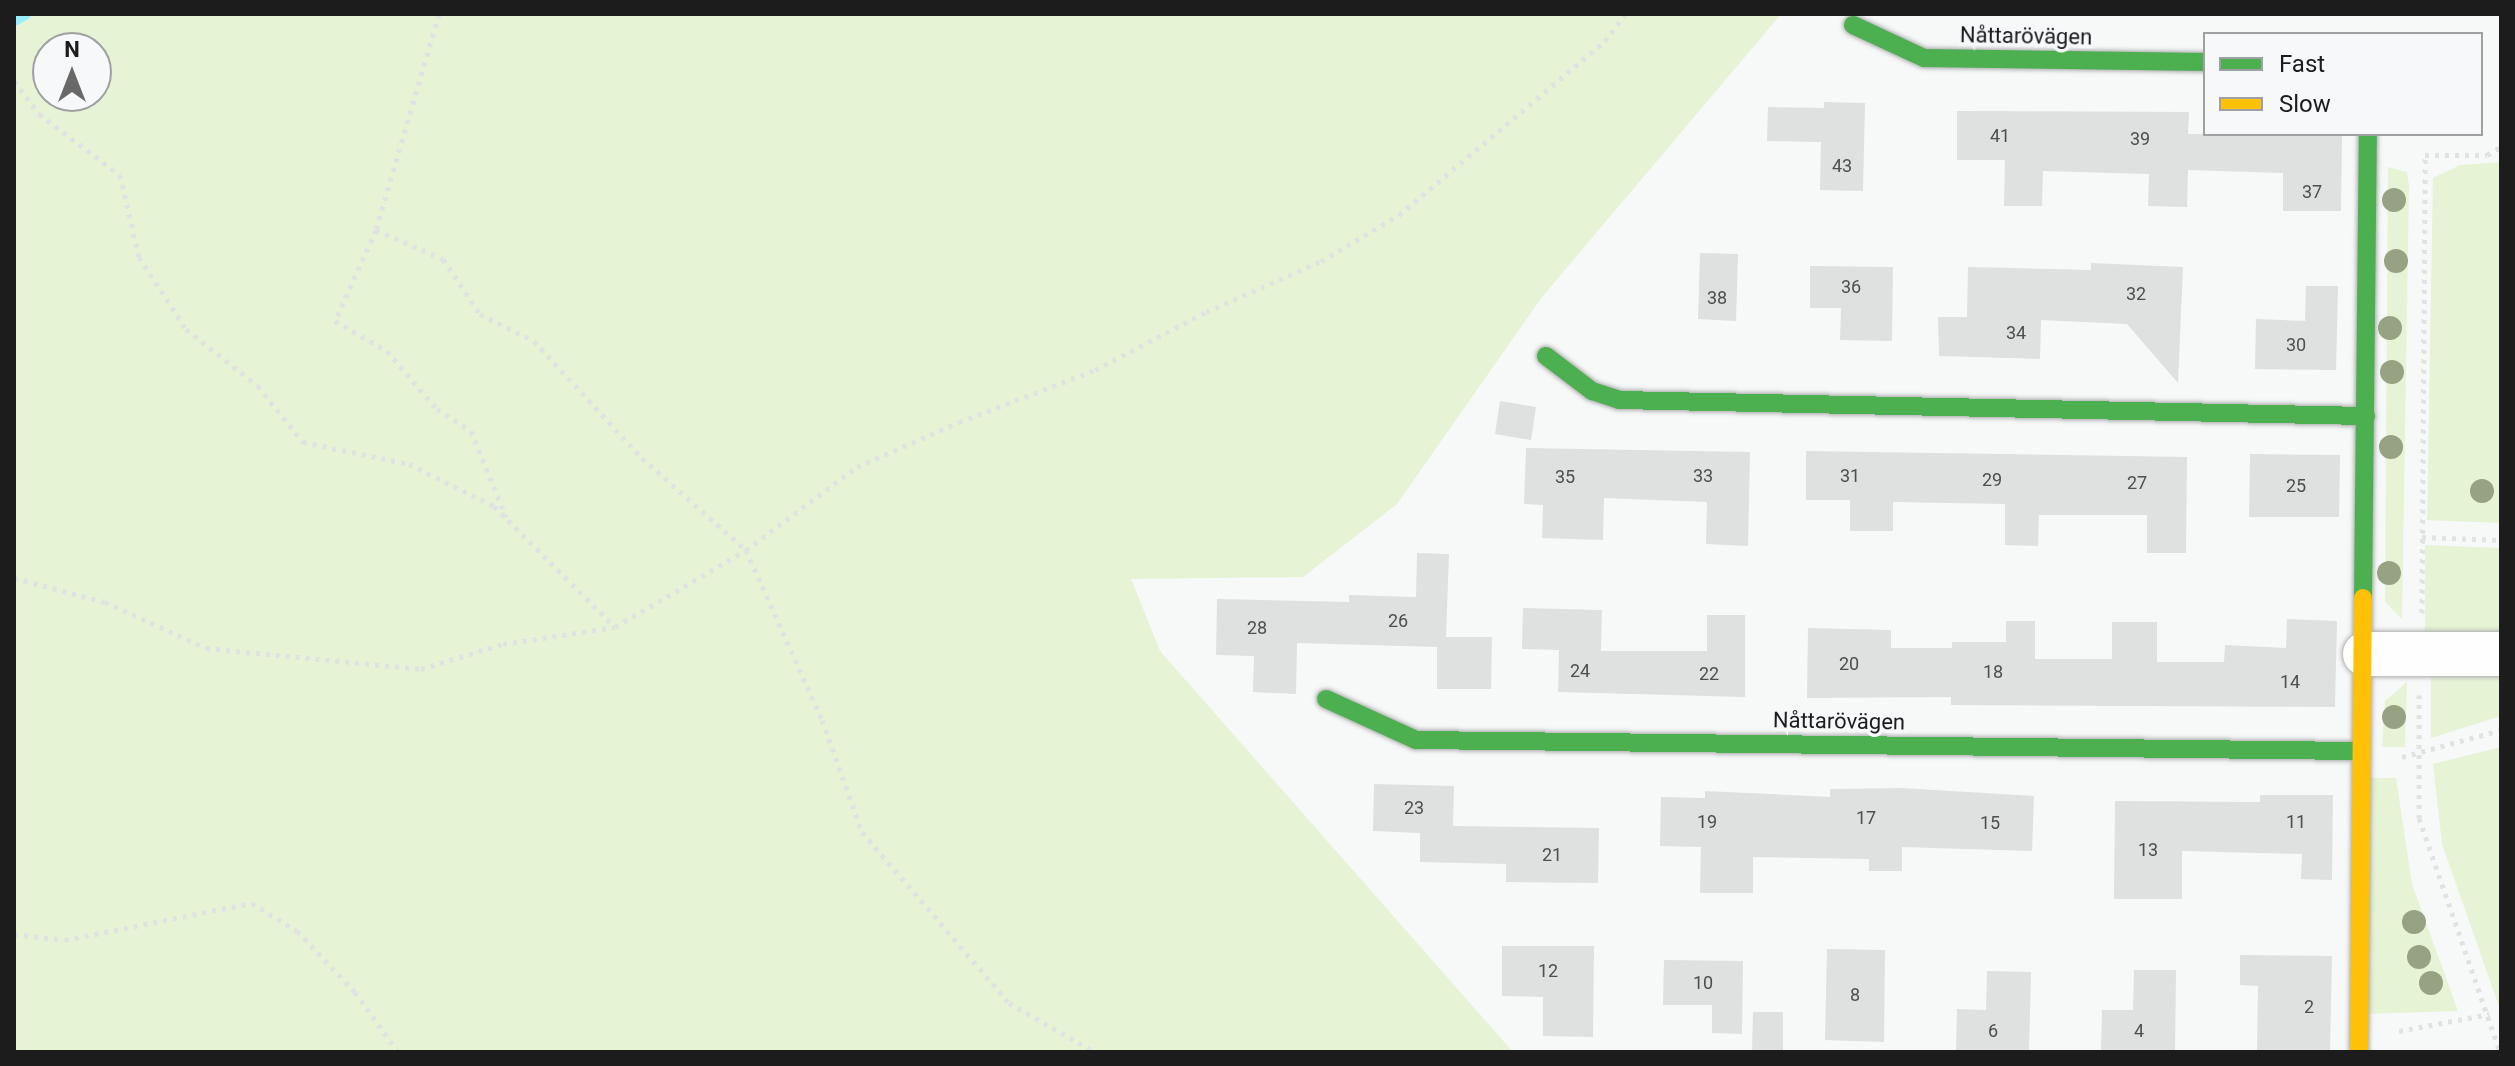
<!DOCTYPE html>
<meta charset="utf-8">
<style>
body{margin:0}
#map{position:relative;width:2515px;height:1066px;overflow:hidden;background:#f7f8f8;font-family:Roboto,sans-serif}
div>[style]{position:absolute}
.green>*{inset:0;background:#e6f3d5}
.stream>*{height:12px;margin:-6px;padding:0 6px;transform-origin:6px;border-radius:6px;background:#97eefc}
.building>*{inset:0;background:#dfe0e0}
.path>*{height:5px;margin-top:-2.5px;transform-origin:0;background:repeating-linear-gradient(90deg,#e1e2e2 0 4px,transparent 0 10px)}
.roads{filter:drop-shadow(0 0 2px #aeafaf) drop-shadow(0 0 2px #aeafaf)}
.street>*{height:44px;margin:-22px;padding:0 22px;transform-origin:22px;border-radius:22px;background:#fefefe}
.fast>*{height:18px;margin:-9px;padding:0 9px;transform-origin:9px;border-radius:9px;background:#4caf50}
.slow>*{height:18px;margin:-9px;padding:0 9px;transform-origin:9px;border-radius:9px;background:#ffc107}
.trees>*{width:24px;height:24px;margin:-12px;border-radius:50%;background:#96a282}
span{translate:-50% -50%;white-space:nowrap;text-align:center;line-height:1.15;-webkit-text-stroke:7px #f6f8f9;paint-order:stroke}
.number-label{font-size:18px;color:#4e4e4f}
.number-label span{-webkit-text-stroke-width:0}
.street-label{font-size:22px;color:#1c1c1d}
.frame{position:absolute;inset:0;border:16px solid #1c1c1d;pointer-events:none}
.legend{position:absolute;left:2203px;top:32px;width:280px;height:104px;box-sizing:border-box;background:#f6f8f9;border:2px solid #9fa0a1;margin:0;padding:10px 14px;list-style:none;font-size:24px;color:#1c1c1d}
.legend li{display:flex;align-items:center;gap:16px;height:40px}
.legend b{width:40px;border:2px solid #9fa0a1}
.north{position:absolute;left:32px;top:32px;width:80px;height:80px;box-sizing:border-box;background:#f6f8f9;border:2px solid #9fa0a1;border-radius:50%;rotate:0deg;font-size:22px;font-weight:700;line-height:32px;text-align:center;color:#1c1c1d}
.north::after{content:'';display:block;margin:auto;width:28px;height:36px;background:#69696a;clip-path:polygon(50% 0,100% 100%,50% 72%,0 100%)}
</style>
<div id="map">
<div class="green">
<i style="clip-path:polygon(evenodd,14px 14px,1781px 14px,1542px 297px,1397px 504px,1303px 577px,1131px 579px,1160px 651px,1513px 1052px,14px 1052px,14px 14px,48px 48px,96px 48px,96px 96px,48px 96px,48px 48px)"></i>
<i style="clip-path:polygon(2501px 162px,2501px 523px,2427px 520px,2433px 178px,2460px 165px)"></i>
<i style="clip-path:polygon(2388px 167px,2407px 172px,2409px 186px,2402px 619px,2385px 602px)"></i>
<i style="clip-path:polygon(2425px 545px,2501px 548px,2501px 638px,2425px 636px)"></i>
<i style="clip-path:polygon(2501px 675px,2501px 716px,2431px 738px,2431px 676px)"></i>
<i style="clip-path:polygon(2407px 682px,2405px 747px,2382px 747px,2385px 701px)"></i>
<i style="clip-path:polygon(2501px 747px,2501px 1012px,2442px 844px,2433px 764px)"></i>
<i style="clip-path:polygon(2368px 778px,2396px 778px,2412px 884px,2458px 1011px,2366px 1014px)"></i>
</div>
<div class="stream">
<i style="left:14px;top:20px;width:13px;rotate:-29deg"></i>
</div>
<div class="building">
<i style="clip-path:polygon(1824px 102px,1865px 103px,1863px 191px,1820px 190px,1821px 142px,1767px 141px,1768px 107px,1824px 108px)"></i>
<i style="clip-path:polygon(1957px 111px,2189px 112px,2188px 134px,2342px 134px,2341px 211px,2283px 211px,2283px 173px,2188px 170px,2187px 207px,2148px 206px,2149px 174px,2043px 171px,2042px 206px,2004px 206px,2005px 160px,1957px 160px)"></i>
<i style="clip-path:polygon(1700px 253px,1738px 254px,1736px 321px,1698px 319px)"></i>
<i style="clip-path:polygon(2091px 263px,2183px 267px,2178px 383px,2127px 324px,2041px 320px,2040px 359px,1939px 356px,1938px 317px,1967px 317px,1968px 267px,2091px 270px)"></i>
<i style="clip-path:polygon(1810px 266px,1893px 267px,1892px 341px,1840px 340px,1841px 308px,1810px 308px)"></i>
<i style="clip-path:polygon(2306px 286px,2338px 286px,2336px 370px,2255px 369px,2256px 319px,2305px 321px)"></i>
<i style="clip-path:polygon(1500px 401px,1536px 407px,1531px 440px,1495px 434px)"></i>
<i style="clip-path:polygon(1526px 448px,1750px 452px,1748px 546px,1706px 544px,1707px 502px,1604px 498px,1603px 540px,1542px 538px,1543px 505px,1524px 504px)"></i>
<i style="clip-path:polygon(1806px 451px,2187px 457px,2186px 553px,2147px 553px,2147px 515px,2039px 515px,2038px 546px,2005px 545px,2005px 504px,1893px 502px,1893px 531px,1850px 531px,1850px 500px,1806px 500px)"></i>
<i style="clip-path:polygon(2250px 454px,2340px 455px,2339px 517px,2249px 517px)"></i>
<i style="clip-path:polygon(1417px 553px,1449px 554px,1446px 637px,1492px 637px,1491px 689px,1437px 689px,1437px 647px,1297px 643px,1296px 694px,1253px 692px,1254px 656px,1216px 655px,1217px 599px,1349px 602px,1349px 595px,1416px 597px)"></i>
<i style="clip-path:polygon(1523px 608px,1602px 610px,1601px 651px,1707px 651px,1707px 615px,1745px 615px,1745px 697px,1558px 692px,1559px 650px,1522px 649px)"></i>
<i style="clip-path:polygon(2287px 619px,2337px 621px,2335px 707px,1951px 705px,1951px 697px,1807px 698px,1808px 628px,1891px 630px,1891px 648px,1952px 648px,1952px 642px,2006px 642px,2006px 621px,2035px 621px,2035px 659px,2112px 659px,2112px 622px,2157px 622px,2157px 662px,2224px 662px,2225px 645px,2286px 648px)"></i>
<i style="clip-path:polygon(1374px 784px,1454px 786px,1453px 826px,1599px 828px,1598px 883px,1506px 882px,1506px 864px,1420px 862px,1420px 833px,1373px 831px)"></i>
<i style="clip-path:polygon(1901px 788px,2034px 796px,2032px 851px,1902px 847px,1902px 871px,1869px 871px,1869px 859px,1753px 857px,1753px 893px,1700px 893px,1701px 847px,1660px 846px,1661px 797px,1705px 798px,1705px 791px,1830px 797px,1830px 789px)"></i>
<i style="clip-path:polygon(2260px 795px,2333px 795px,2332px 880px,2301px 879px,2302px 854px,2182px 851px,2182px 899px,2114px 899px,2115px 801px,2260px 802px)"></i>
<i style="clip-path:polygon(1502px 946px,1594px 946px,1593px 1037px,1543px 1036px,1543px 997px,1502px 996px)"></i>
<i style="clip-path:polygon(1827px 949px,1885px 950px,1884px 1042px,1825px 1040px)"></i>
<i style="clip-path:polygon(2240px 955px,2332px 956px,2330px 1052px,2257px 1052px,2258px 986px,2240px 985px)"></i>
<i style="clip-path:polygon(1664px 960px,1743px 961px,1742px 1034px,1712px 1033px,1712px 1005px,1663px 1005px)"></i>
<i style="clip-path:polygon(2134px 970px,2176px 970px,2175px 1052px,2101px 1052px,2102px 1010px,2133px 1010px)"></i>
<i style="clip-path:polygon(1987px 971px,2031px 972px,2029px 1052px,1956px 1052px,1957px 1009px,1986px 1010px)"></i>
<i style="clip-path:polygon(1753px 1012px,1783px 1012px,1783px 1052px,1752px 1052px)"></i>
</div>
<div class="path">
<i style="left:439px;top:14px;width:225px;rotate:106.3deg"></i>
<i style="left:376px;top:230px;width:100px;rotate:114.3deg"></i>
<i style="left:335px;top:321px;width:60px;rotate:30deg"></i>
<i style="left:387px;top:351px;width:77px;rotate:49.2deg"></i>
<i style="left:437px;top:409px;width:40px;rotate:32.9deg"></i>
<i style="left:471px;top:431px;width:93px;rotate:67.9deg"></i>
<i style="left:14px;top:81px;width:41px;rotate:52.9deg"></i>
<i style="left:39px;top:114px;width:101px;rotate:37deg"></i>
<i style="left:120px;top:175px;width:84px;rotate:77deg"></i>
<i style="left:139px;top:257px;width:86px;rotate:56.9deg"></i>
<i style="left:186px;top:329px;width:92px;rotate:38.4deg"></i>
<i style="left:258px;top:386px;width:72px;rotate:51.2deg"></i>
<i style="left:303px;top:442px;width:108px;rotate:11.7deg"></i>
<i style="left:409px;top:464px;width:95px;rotate:26.3deg"></i>
<i style="left:494px;top:506px;width:170px;rotate:45deg"></i>
<i style="left:376px;top:230px;width:73px;rotate:23.4deg"></i>
<i style="left:443px;top:259px;width:66px;rotate:56.1deg"></i>
<i style="left:480px;top:314px;width:60px;rotate:26.6deg"></i>
<i style="left:534px;top:341px;width:159px;rotate:47.3deg"></i>
<i style="left:642px;top:458px;width:139px;rotate:41.5deg"></i>
<i style="left:746px;top:550px;width:186px;rotate:65.9deg"></i>
<i style="left:822px;top:720px;width:119px;rotate:70.3deg"></i>
<i style="left:862px;top:832px;width:225px;rotate:49.3deg"></i>
<i style="left:1009px;top:1003px;width:99px;rotate:29.7deg"></i>
<i style="left:2422px;top:537px;width:79px;rotate:2.2deg"></i>
<i style="left:14px;top:578px;width:94px;rotate:14.8deg"></i>
<i style="left:105px;top:602px;width:111px;rotate:24.5deg"></i>
<i style="left:206px;top:648px;width:216px;rotate:5.6deg"></i>
<i style="left:421px;top:669px;width:86px;rotate:-17deg"></i>
<i style="left:503px;top:644px;width:113px;rotate:-8.6deg"></i>
<i style="left:615px;top:627px;width:152px;rotate:-30.4deg"></i>
<i style="left:746px;top:550px;width:139px;rotate:-36.8deg"></i>
<i style="left:857px;top:467px;width:111px;rotate:-23.8deg"></i>
<i style="left:959px;top:422px;width:146px;rotate:-20.9deg"></i>
<i style="left:1095px;top:370px;width:125px;rotate:-27.6deg"></i>
<i style="left:1206px;top:312px;width:126px;rotate:-23.9deg"></i>
<i style="left:1321px;top:261px;width:91px;rotate:-30.5deg"></i>
<i style="left:1399px;top:215px;width:270px;rotate:-40.2deg"></i>
<i style="left:1605px;top:41px;width:34px;rotate:-53deg"></i>
<i style="left:2422px;top:613px;width:458px;rotate:-89.6deg"></i>
<i style="left:2425px;top:155px;width:62px"></i>
<i style="left:2487px;top:155px;width:16px;rotate:-30deg"></i>
<i style="left:2419px;top:695px;width:123px;rotate:90deg"></i>
<i style="left:2419px;top:818px;width:248px;rotate:70.9deg"></i>
<i style="left:2402px;top:757px;width:103px;rotate:-15.3deg"></i>
<i style="left:14px;top:934px;width:51px;rotate:6.7deg"></i>
<i style="left:65px;top:940px;width:191px;rotate:-11.2deg"></i>
<i style="left:252px;top:903px;width:53px;rotate:31.9deg"></i>
<i style="left:297px;top:931px;width:84px;rotate:46.4deg"></i>
<i style="left:355px;top:992px;width:74px;rotate:54.4deg"></i>
<i style="left:2399px;top:1031px;width:92px;rotate:-10.7deg"></i>
</div>
<div class="roads">
<div class="street">
<i style="left:2365px;top:654px;width:136px"></i>
</div>
<div class="fast">
<i style="left:1853px;top:25px;width:78px;rotate:24.9deg"></i>
<i style="left:1924px;top:58px;width:281px;rotate:0.8deg"></i>
<i style="left:1546px;top:356px;width:58px;rotate:37.3deg"></i>
<i style="left:1592px;top:391px;width:28px;rotate:18deg"></i>
<i style="left:1619px;top:400px;width:747px;rotate:1.23deg"></i>
<i style="left:2363px;top:598px;width:464px;rotate:-89.4deg"></i>
<i style="left:1326px;top:699px;width:99px;rotate:24.5deg"></i>
<i style="left:1416px;top:740px;width:945px;rotate:0.67deg"></i>
</div>
<div class="slow">
<i style="left:2359px;top:1052px;width:454px;rotate:-89.5deg"></i>
</div>
</div>
<div class="trees">
<i style="left:2394px;top:200px"></i>
<i style="left:2396px;top:261px"></i>
<i style="left:2390px;top:328px"></i>
<i style="left:2392px;top:372px"></i>
<i style="left:2391px;top:447px"></i>
<i style="left:2482px;top:491px"></i>
<i style="left:2389px;top:573px"></i>
<i style="left:2394px;top:717px"></i>
<i style="left:2414px;top:922px"></i>
<i style="left:2419px;top:957px"></i>
<i style="left:2431px;top:983px"></i>
</div>
<div class="number-label">
<span style="left:2000px;top:136px">41</span>
<span style="left:2140px;top:139px">39</span>
<span style="left:1842px;top:166px">43</span>
<span style="left:2312px;top:192px">37</span>
<span style="left:1851px;top:287px">36</span>
<span style="left:2136px;top:294px">32</span>
<span style="left:1717px;top:298px">38</span>
<span style="left:2016px;top:333px">34</span>
<span style="left:2296px;top:345px">30</span>
<span style="left:1703px;top:476px">33</span>
<span style="left:1850px;top:476px">31</span>
<span style="left:1565px;top:477px">35</span>
<span style="left:1992px;top:480px">29</span>
<span style="left:2137px;top:483px">27</span>
<span style="left:2296px;top:486px">25</span>
<span style="left:1398px;top:621px">26</span>
<span style="left:1257px;top:628px">28</span>
<span style="left:1849px;top:664px">20</span>
<span style="left:1580px;top:671px">24</span>
<span style="left:1993px;top:672px">18</span>
<span style="left:1709px;top:674px">22</span>
<span style="left:2290px;top:682px">14</span>
<span style="left:1414px;top:808px">23</span>
<span style="left:1866px;top:818px">17</span>
<span style="left:1707px;top:822px">19</span>
<span style="left:2296px;top:822px">11</span>
<span style="left:1990px;top:823px">15</span>
<span style="left:2148px;top:850px">13</span>
<span style="left:1552px;top:855px">21</span>
<span style="left:1548px;top:971px">12</span>
<span style="left:1703px;top:983px">10</span>
<span style="left:1855px;top:995px">8</span>
<span style="left:2309px;top:1007px">2</span>
<span style="left:1993px;top:1031px">6</span>
<span style="left:2139px;top:1031px">4</span>
</div>
<div class="street-label">
<span style="left:2026px;top:36px;rotate:1deg">Nåttarövägen</span>
<span style="left:1839px;top:721px;rotate:1deg">Nåttarövägen</span>
</div>
<div class="frame"></div>
<ul class="legend">
<li><b style="height:10px;background:#4caf50"></b>Fast</li>
<li><b style="height:10px;background:#ffc107"></b>Slow</li>
</ul>
<div class="north">N</div>
</div>
